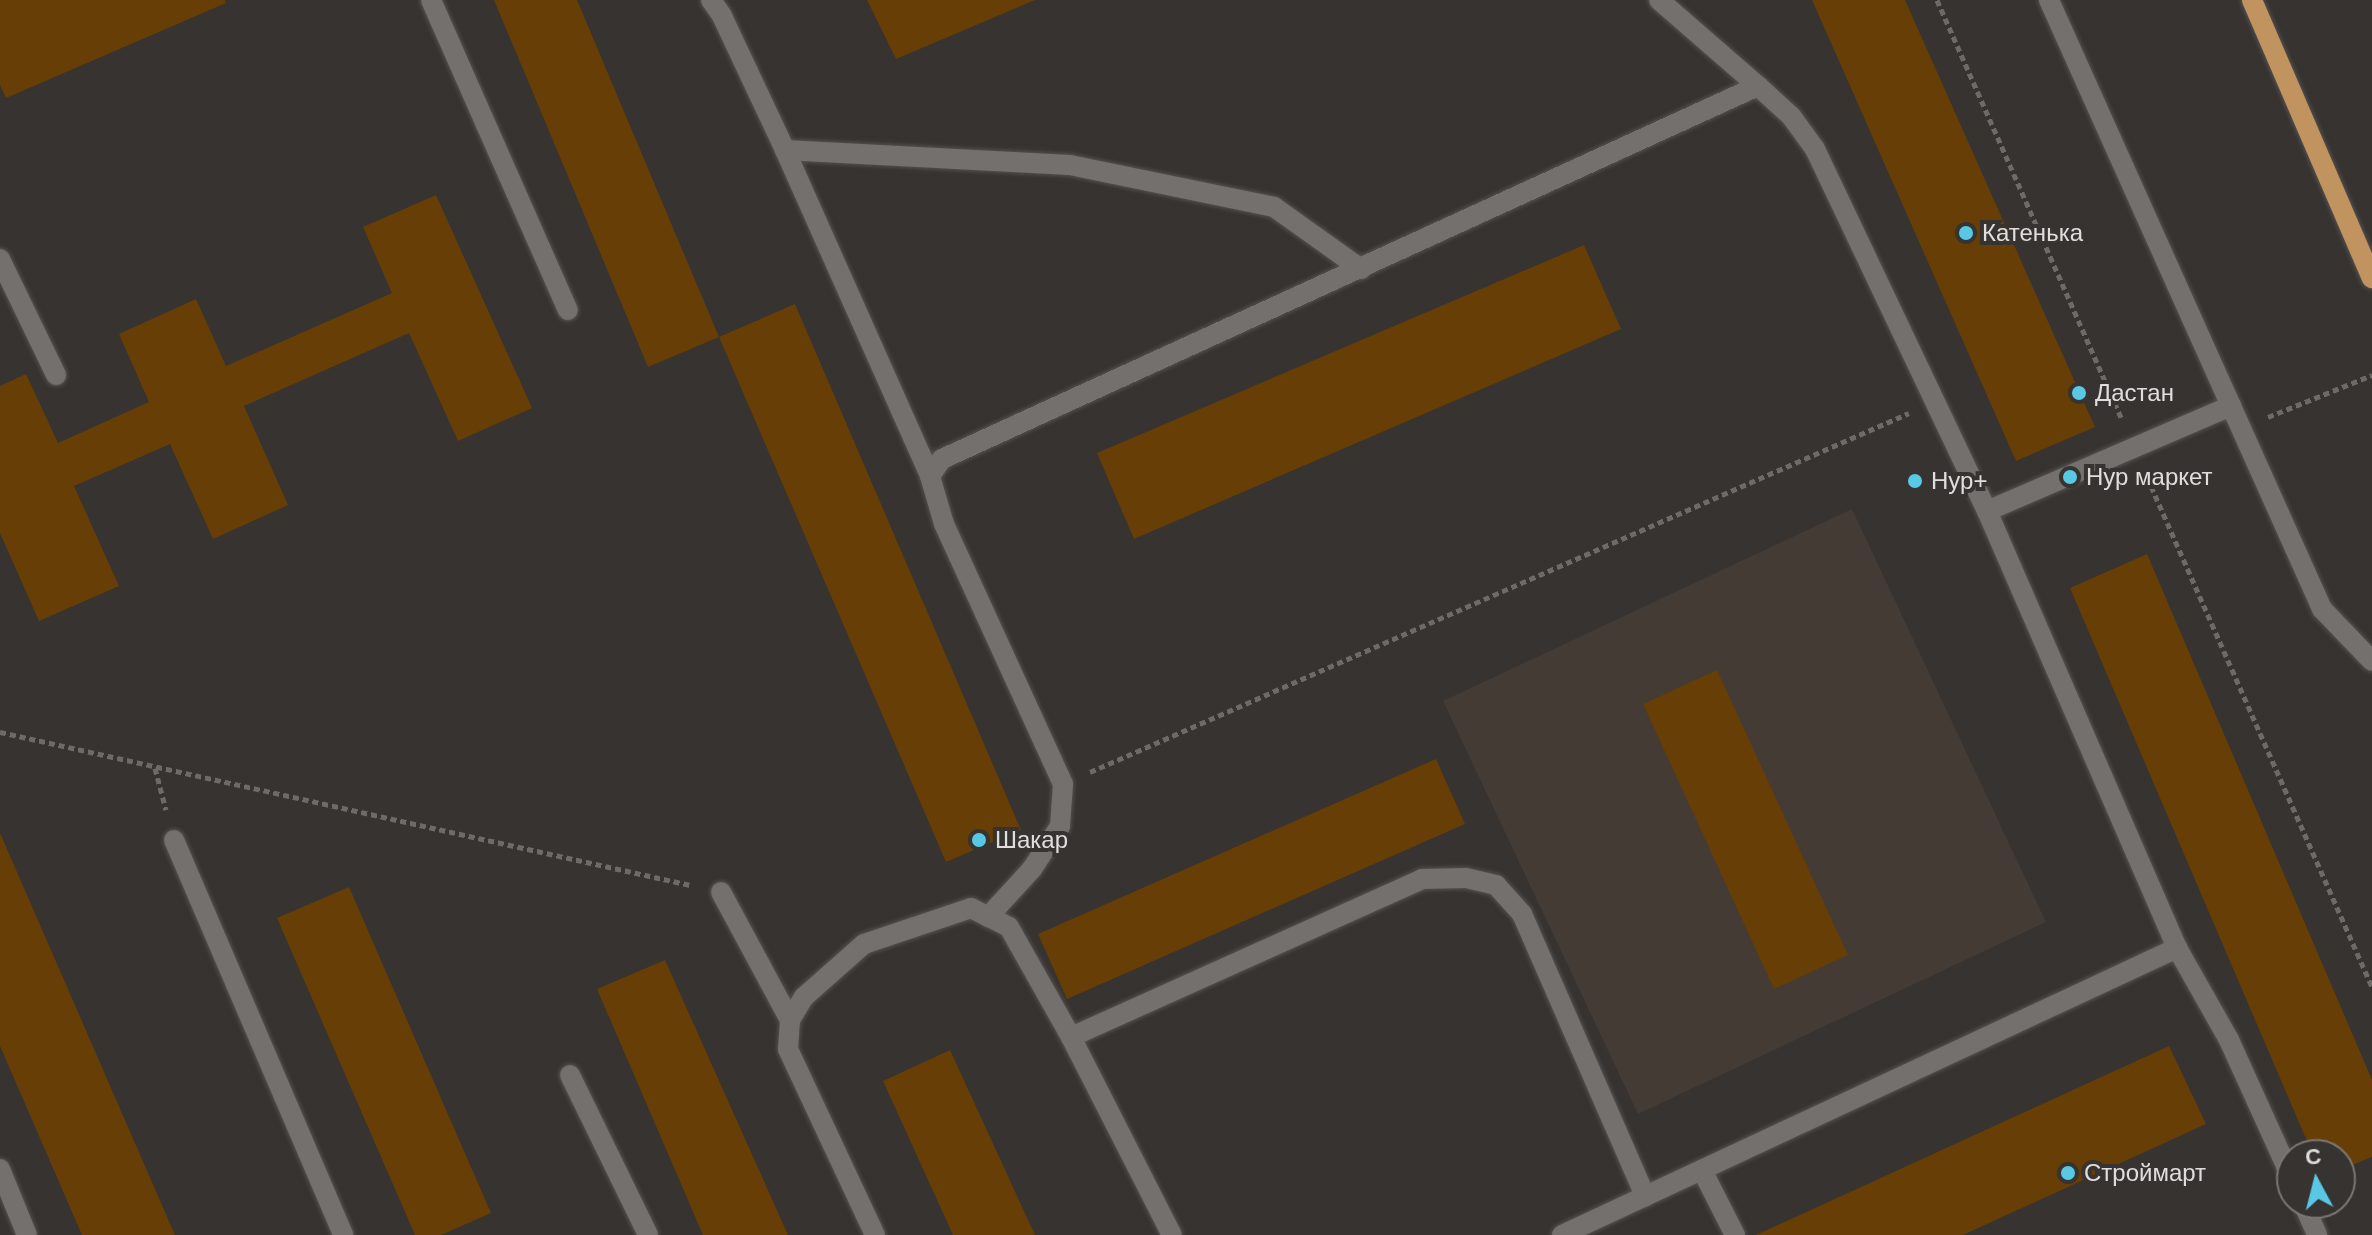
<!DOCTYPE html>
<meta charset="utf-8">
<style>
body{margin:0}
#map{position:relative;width:2372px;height:1235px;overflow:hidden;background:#363330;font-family:Arial,sans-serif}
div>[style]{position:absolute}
.built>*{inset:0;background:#433b34}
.building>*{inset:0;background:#673e06}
.path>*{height:5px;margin-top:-2.5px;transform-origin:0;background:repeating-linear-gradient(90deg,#6d6a67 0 6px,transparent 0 10px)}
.roads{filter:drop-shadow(0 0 2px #54514f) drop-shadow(0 0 2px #54514f)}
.minor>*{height:20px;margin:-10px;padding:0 10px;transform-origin:10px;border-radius:10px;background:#73706d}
.major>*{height:20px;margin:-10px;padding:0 10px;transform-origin:10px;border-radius:10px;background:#c0935f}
.dots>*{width:22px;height:22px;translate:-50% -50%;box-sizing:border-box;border:4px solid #363330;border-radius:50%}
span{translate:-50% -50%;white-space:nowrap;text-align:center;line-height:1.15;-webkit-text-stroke:8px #363330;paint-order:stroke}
.poi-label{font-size:24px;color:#e0dedc}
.left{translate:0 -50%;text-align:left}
.north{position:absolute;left:2276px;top:1139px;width:80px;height:80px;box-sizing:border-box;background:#363330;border:2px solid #7a7775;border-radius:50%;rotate:353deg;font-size:22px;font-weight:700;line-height:32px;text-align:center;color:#e0dedc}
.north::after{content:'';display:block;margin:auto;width:28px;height:36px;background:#59c8e4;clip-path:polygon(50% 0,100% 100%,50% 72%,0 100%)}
</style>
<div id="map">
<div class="built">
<i style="clip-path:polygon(1852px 509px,2046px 922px,1638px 1114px,1443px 701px)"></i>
</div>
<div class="building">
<i style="clip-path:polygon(0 0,225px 0,226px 3px,6px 98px,0 85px)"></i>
<i style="clip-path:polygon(494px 0,577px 0,719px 337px,648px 367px)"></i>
<i style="clip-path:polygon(867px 0,1035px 0,896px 59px)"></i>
<i style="clip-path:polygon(1812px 0,1905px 0,2095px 427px,2016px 461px)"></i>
<i style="clip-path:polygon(436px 195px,532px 408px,458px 441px,409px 333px,244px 406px,288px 505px,213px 539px,170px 444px,74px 486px,119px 586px,39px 621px,0 533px,0 386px,26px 374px,58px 443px,149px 402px,119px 334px,196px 299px,226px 366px,392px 293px,363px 227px)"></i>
<i style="clip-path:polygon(1584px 245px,1621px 329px,1134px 539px,1097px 453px)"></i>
<i style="clip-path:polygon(795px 304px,1021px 830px,946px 862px,719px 337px)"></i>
<i style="clip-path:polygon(2147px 554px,2372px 1080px,2372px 1157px,2340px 1170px,2340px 1155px,2313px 1155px,2070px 588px)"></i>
<i style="clip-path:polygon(1717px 670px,1848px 955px,1774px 989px,1643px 704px)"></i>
<i style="clip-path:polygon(1436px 759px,1465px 824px,1067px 999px,1038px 934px)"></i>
<i style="clip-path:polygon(0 833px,175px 1235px,82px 1235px,0 1046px)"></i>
<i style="clip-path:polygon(349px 887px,491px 1213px,441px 1235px,415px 1235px,277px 918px)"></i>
<i style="clip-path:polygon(665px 960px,788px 1235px,703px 1235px,597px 989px)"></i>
<i style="clip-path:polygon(2169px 1046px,2206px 1124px,1963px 1235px,1756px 1235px)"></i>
<i style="clip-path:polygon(950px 1050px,1035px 1235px,953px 1235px,883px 1081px)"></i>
</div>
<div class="path">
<i style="left:1937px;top:0;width:459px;rotate:66.2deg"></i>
<i style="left:2268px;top:417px;width:112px;rotate:-22deg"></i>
<i style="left:2147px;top:477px;width:557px;rotate:66.19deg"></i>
<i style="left:0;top:732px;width:707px;rotate:12.5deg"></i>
<i style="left:155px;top:768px;width:43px;rotate:75.3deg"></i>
<i style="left:1090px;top:772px;width:894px;rotate:-23.67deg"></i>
</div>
<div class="roads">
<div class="minor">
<i style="left:431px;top:0;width:339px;rotate:66.2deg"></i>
<i style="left:711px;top:0;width:19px;rotate:55deg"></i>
<i style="left:722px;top:16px;width:148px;rotate:64.8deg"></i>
<i style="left:785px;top:150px;width:357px;rotate:66deg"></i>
<i style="left:1659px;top:0;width:131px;rotate:41deg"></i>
<i style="left:2049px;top:0;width:667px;rotate:65.85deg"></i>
<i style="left:2322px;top:609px;width:72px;rotate:46.1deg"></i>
<i style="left:785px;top:150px;width:285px;rotate:3deg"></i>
<i style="left:1070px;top:165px;width:208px;rotate:11.6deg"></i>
<i style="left:1274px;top:207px;width:107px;rotate:35.5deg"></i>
<i style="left:0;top:259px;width:129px;rotate:64.2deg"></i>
<i style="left:1987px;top:511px;width:266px;rotate:-23.3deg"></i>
<i style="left:174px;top:840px;width:430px;rotate:66.8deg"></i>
<i style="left:721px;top:892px;width:145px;rotate:61.7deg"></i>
<i style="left:988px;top:917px;width:65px;rotate:-47.5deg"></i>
<i style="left:1032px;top:869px;width:51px;rotate:-56.9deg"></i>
<i style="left:1060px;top:826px;width:42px;rotate:-85.9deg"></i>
<i style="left:1063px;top:784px;width:286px;rotate:-114.6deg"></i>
<i style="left:944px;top:524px;width:50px;rotate:-106.3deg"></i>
<i style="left:930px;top:476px;width:21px;rotate:-55deg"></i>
<i style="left:942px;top:459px;width:897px;rotate:-24.57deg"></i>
<i style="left:1758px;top:86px;width:45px;rotate:42.3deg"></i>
<i style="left:1791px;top:116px;width:41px;rotate:54deg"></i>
<i style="left:1815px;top:149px;width:401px;rotate:64.6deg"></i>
<i style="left:1987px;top:511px;width:477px;rotate:66.5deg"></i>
<i style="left:2177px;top:948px;width:106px;rotate:60.5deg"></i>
<i style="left:2229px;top:1040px;width:153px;rotate:65.6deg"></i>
<i style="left:1071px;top:1037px;width:385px;rotate:-24.2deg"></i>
<i style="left:1422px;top:879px;width:44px;rotate:-1.3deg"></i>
<i style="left:1466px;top:878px;width:31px;rotate:13deg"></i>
<i style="left:1496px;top:885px;width:39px;rotate:48deg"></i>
<i style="left:1522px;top:914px;width:308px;rotate:66.4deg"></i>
<i style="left:570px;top:1075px;width:178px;rotate:64deg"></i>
<i style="left:0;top:1169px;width:71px;rotate:67.8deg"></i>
<i style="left:1702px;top:1170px;width:73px;rotate:63.1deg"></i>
<i style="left:2303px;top:1203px;width:35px;rotate:66deg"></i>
<i style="left:875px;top:1235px;width:205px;rotate:-115.1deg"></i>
<i style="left:788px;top:1049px;width:29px;rotate:-86deg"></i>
<i style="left:790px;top:1020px;width:27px;rotate:-59deg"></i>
<i style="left:804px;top:997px;width:80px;rotate:-41.5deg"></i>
<i style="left:864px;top:944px;width:113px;rotate:-18.6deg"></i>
<i style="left:971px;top:908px;width:42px;rotate:26.6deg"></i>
<i style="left:1009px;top:927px;width:126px;rotate:60.6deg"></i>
<i style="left:1071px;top:1037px;width:222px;rotate:63deg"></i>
<i style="left:1562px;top:1235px;width:679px;rotate:-25.02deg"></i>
</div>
<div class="major">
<i style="left:2252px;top:0;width:303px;rotate:66.7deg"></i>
</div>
</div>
<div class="dots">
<i style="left:1966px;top:233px;background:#59c8e4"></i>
<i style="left:2079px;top:393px;background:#59c8e4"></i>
<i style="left:2070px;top:477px;background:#59c8e4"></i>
<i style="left:1915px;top:481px;background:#59c8e4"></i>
<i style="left:979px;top:840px;background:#59c8e4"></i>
<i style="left:2068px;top:1173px;background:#59c8e4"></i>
</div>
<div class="poi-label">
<span class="left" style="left:1982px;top:233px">Катенька</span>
<span class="left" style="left:2095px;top:393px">Дастан</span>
<span class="left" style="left:2086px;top:477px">Нур маркет</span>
<span class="left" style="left:1931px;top:481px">Нур+</span>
<span class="left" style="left:995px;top:840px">Шакар</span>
<span class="left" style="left:2084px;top:1173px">Строймарт</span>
</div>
<div class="north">С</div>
</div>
